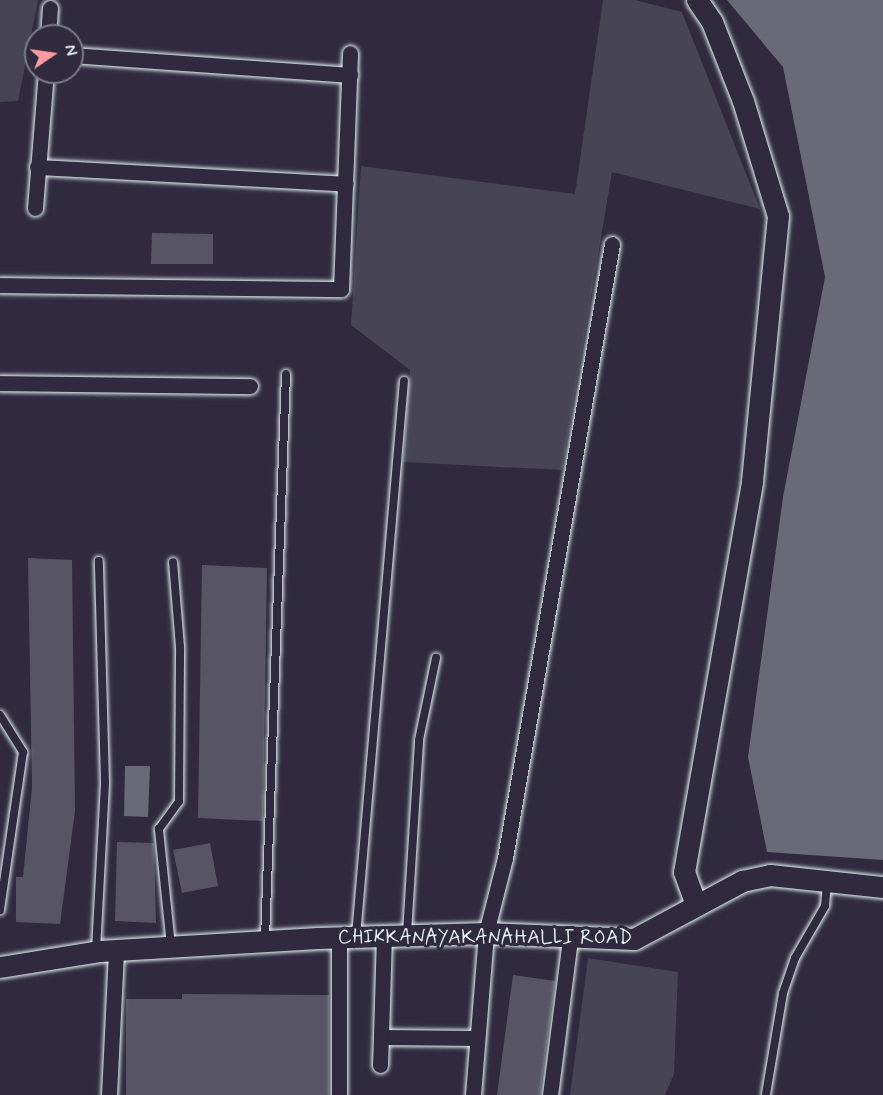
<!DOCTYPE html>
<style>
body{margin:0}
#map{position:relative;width:883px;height:1095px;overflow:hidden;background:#2f2a3d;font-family:Mynerve,sans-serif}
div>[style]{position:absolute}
.green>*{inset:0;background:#464455}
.water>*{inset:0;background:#696978}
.building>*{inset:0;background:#575565}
.roads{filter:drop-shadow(0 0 2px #e8f1f8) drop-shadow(0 0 2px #e8f1f8)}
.lane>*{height:8px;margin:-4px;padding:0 4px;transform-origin:4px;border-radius:4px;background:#2f2a3d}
.street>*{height:15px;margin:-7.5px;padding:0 7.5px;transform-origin:7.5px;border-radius:7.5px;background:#2f2a3d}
.secondary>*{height:21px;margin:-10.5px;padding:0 10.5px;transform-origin:10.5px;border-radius:10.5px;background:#2f2a3d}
span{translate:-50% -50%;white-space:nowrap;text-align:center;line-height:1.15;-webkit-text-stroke:6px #2f2a3d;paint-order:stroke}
.street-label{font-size:20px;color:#e8f1f8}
.north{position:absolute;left:24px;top:24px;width:60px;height:60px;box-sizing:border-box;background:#2f2a3d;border:2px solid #797a88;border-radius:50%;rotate:77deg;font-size:16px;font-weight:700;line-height:24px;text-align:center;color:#e8f1f8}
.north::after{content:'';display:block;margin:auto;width:21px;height:27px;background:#ff9aa2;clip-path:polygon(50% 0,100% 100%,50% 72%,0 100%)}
</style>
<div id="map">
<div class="green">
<i style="clip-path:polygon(0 0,38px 0,18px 101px,0 102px)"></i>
<i style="clip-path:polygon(603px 0,635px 0,682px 12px,760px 209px,612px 172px,562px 470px,403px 462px,410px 370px,351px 325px,361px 166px,575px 194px)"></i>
<i style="clip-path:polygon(588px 958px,678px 972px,674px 1074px,665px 1095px,570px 1095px)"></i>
</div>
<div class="water">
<i style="clip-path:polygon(727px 0,883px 0,883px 860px,767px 852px,748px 757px,783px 497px,825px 277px,783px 67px)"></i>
<i style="clip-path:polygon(125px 766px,150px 766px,148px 817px,124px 816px)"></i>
</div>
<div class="building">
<i style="clip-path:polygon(152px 233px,213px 234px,213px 264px,151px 264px)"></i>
<i style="clip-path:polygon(28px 558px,72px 560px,75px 811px,60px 924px,16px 922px,16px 877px,23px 877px,32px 787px)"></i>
<i style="clip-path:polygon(202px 565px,267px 568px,263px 821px,198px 818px)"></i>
<i style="clip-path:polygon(117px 842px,154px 843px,156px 923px,115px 921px)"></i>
<i style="clip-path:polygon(210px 843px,218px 886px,182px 893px,173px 850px)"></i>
<i style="clip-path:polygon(513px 975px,555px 981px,540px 1095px,497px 1095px)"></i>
<i style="clip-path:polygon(182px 994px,329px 995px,329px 1095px,126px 1095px,126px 999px,182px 999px)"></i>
</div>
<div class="roads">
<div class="lane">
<i style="left:0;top:715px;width:44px;rotate:58.1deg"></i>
<i style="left:23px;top:752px;width:160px;rotate:98.3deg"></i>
<i style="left:407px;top:933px;width:193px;rotate:-86.4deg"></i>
<i style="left:419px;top:740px;width:84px;rotate:-78.3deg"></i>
<i style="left:356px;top:936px;width:557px;rotate:-85.06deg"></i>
<i style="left:265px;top:939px;width:565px;rotate:-87.87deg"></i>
<i style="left:171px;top:946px;width:118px;rotate:-95.9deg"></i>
<i style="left:159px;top:829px;width:34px;rotate:-54deg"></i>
<i style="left:179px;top:801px;width:154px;rotate:-89.6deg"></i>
<i style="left:180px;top:647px;width:85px;rotate:-94.7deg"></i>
<i style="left:96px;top:950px;width:168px;rotate:-86.9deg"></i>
<i style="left:105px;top:782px;width:221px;rotate:-91.6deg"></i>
<i style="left:766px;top:1094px;width:102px;rotate:-80.4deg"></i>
<i style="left:783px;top:993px;width:37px;rotate:-71deg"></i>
<i style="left:795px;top:958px;width:60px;rotate:-60deg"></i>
<i style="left:825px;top:906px;width:23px;rotate:-85deg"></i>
</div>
<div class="street">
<i style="left:48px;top:36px;width:28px;rotate:-86deg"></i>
<i style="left:72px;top:55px;width:279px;rotate:4.1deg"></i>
<i style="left:37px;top:167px;width:309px;rotate:3.1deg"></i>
<i style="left:35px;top:208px;width:136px;rotate:-85.4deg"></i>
<i style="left:0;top:285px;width:341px;rotate:0.7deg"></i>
<i style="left:341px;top:289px;width:236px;rotate:-87.8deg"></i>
<i style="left:0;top:383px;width:250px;rotate:0.7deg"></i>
<i style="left:384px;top:935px;width:102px;rotate:91.7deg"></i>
<i style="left:381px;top:1037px;width:96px;rotate:0.6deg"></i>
<i style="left:380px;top:1065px;width:28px;rotate:-88deg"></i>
<i style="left:109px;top:1095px;width:145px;rotate:-87.2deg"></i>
<i style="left:339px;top:1095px;width:158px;rotate:-90deg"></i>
<i style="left:473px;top:1095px;width:163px;rotate:-85.4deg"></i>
<i style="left:486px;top:933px;width:77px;rotate:-75.8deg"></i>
<i style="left:505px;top:858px;width:623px;rotate:-80.11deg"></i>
<i style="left:550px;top:1095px;width:157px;rotate:-82.7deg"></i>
</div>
<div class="secondary">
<i style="left:695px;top:902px;width:32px;rotate:-110deg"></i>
<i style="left:684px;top:872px;width:397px;rotate:-80.1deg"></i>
<i style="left:752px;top:481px;width:266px;rotate:-84.4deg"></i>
<i style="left:778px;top:216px;width:120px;rotate:-106.9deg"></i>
<i style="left:743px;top:101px;width:85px;rotate:-111.4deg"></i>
<i style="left:712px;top:22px;width:27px;rotate:-124deg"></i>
<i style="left:0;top:967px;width:100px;rotate:-9.2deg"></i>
<i style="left:99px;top:951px;width:219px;rotate:-3.4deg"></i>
<i style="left:318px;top:938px;width:168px;rotate:-1.7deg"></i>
<i style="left:486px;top:933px;width:148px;rotate:2.3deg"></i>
<i style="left:634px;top:939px;width:123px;rotate:-28.2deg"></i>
<i style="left:742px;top:881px;width:29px;rotate:-12deg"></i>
<i style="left:770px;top:875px;width:114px;rotate:6.1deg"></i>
</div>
</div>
<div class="street-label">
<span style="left:485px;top:937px">CHIKKANAYAKANAHALLI ROAD</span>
</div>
<div class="north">N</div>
</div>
